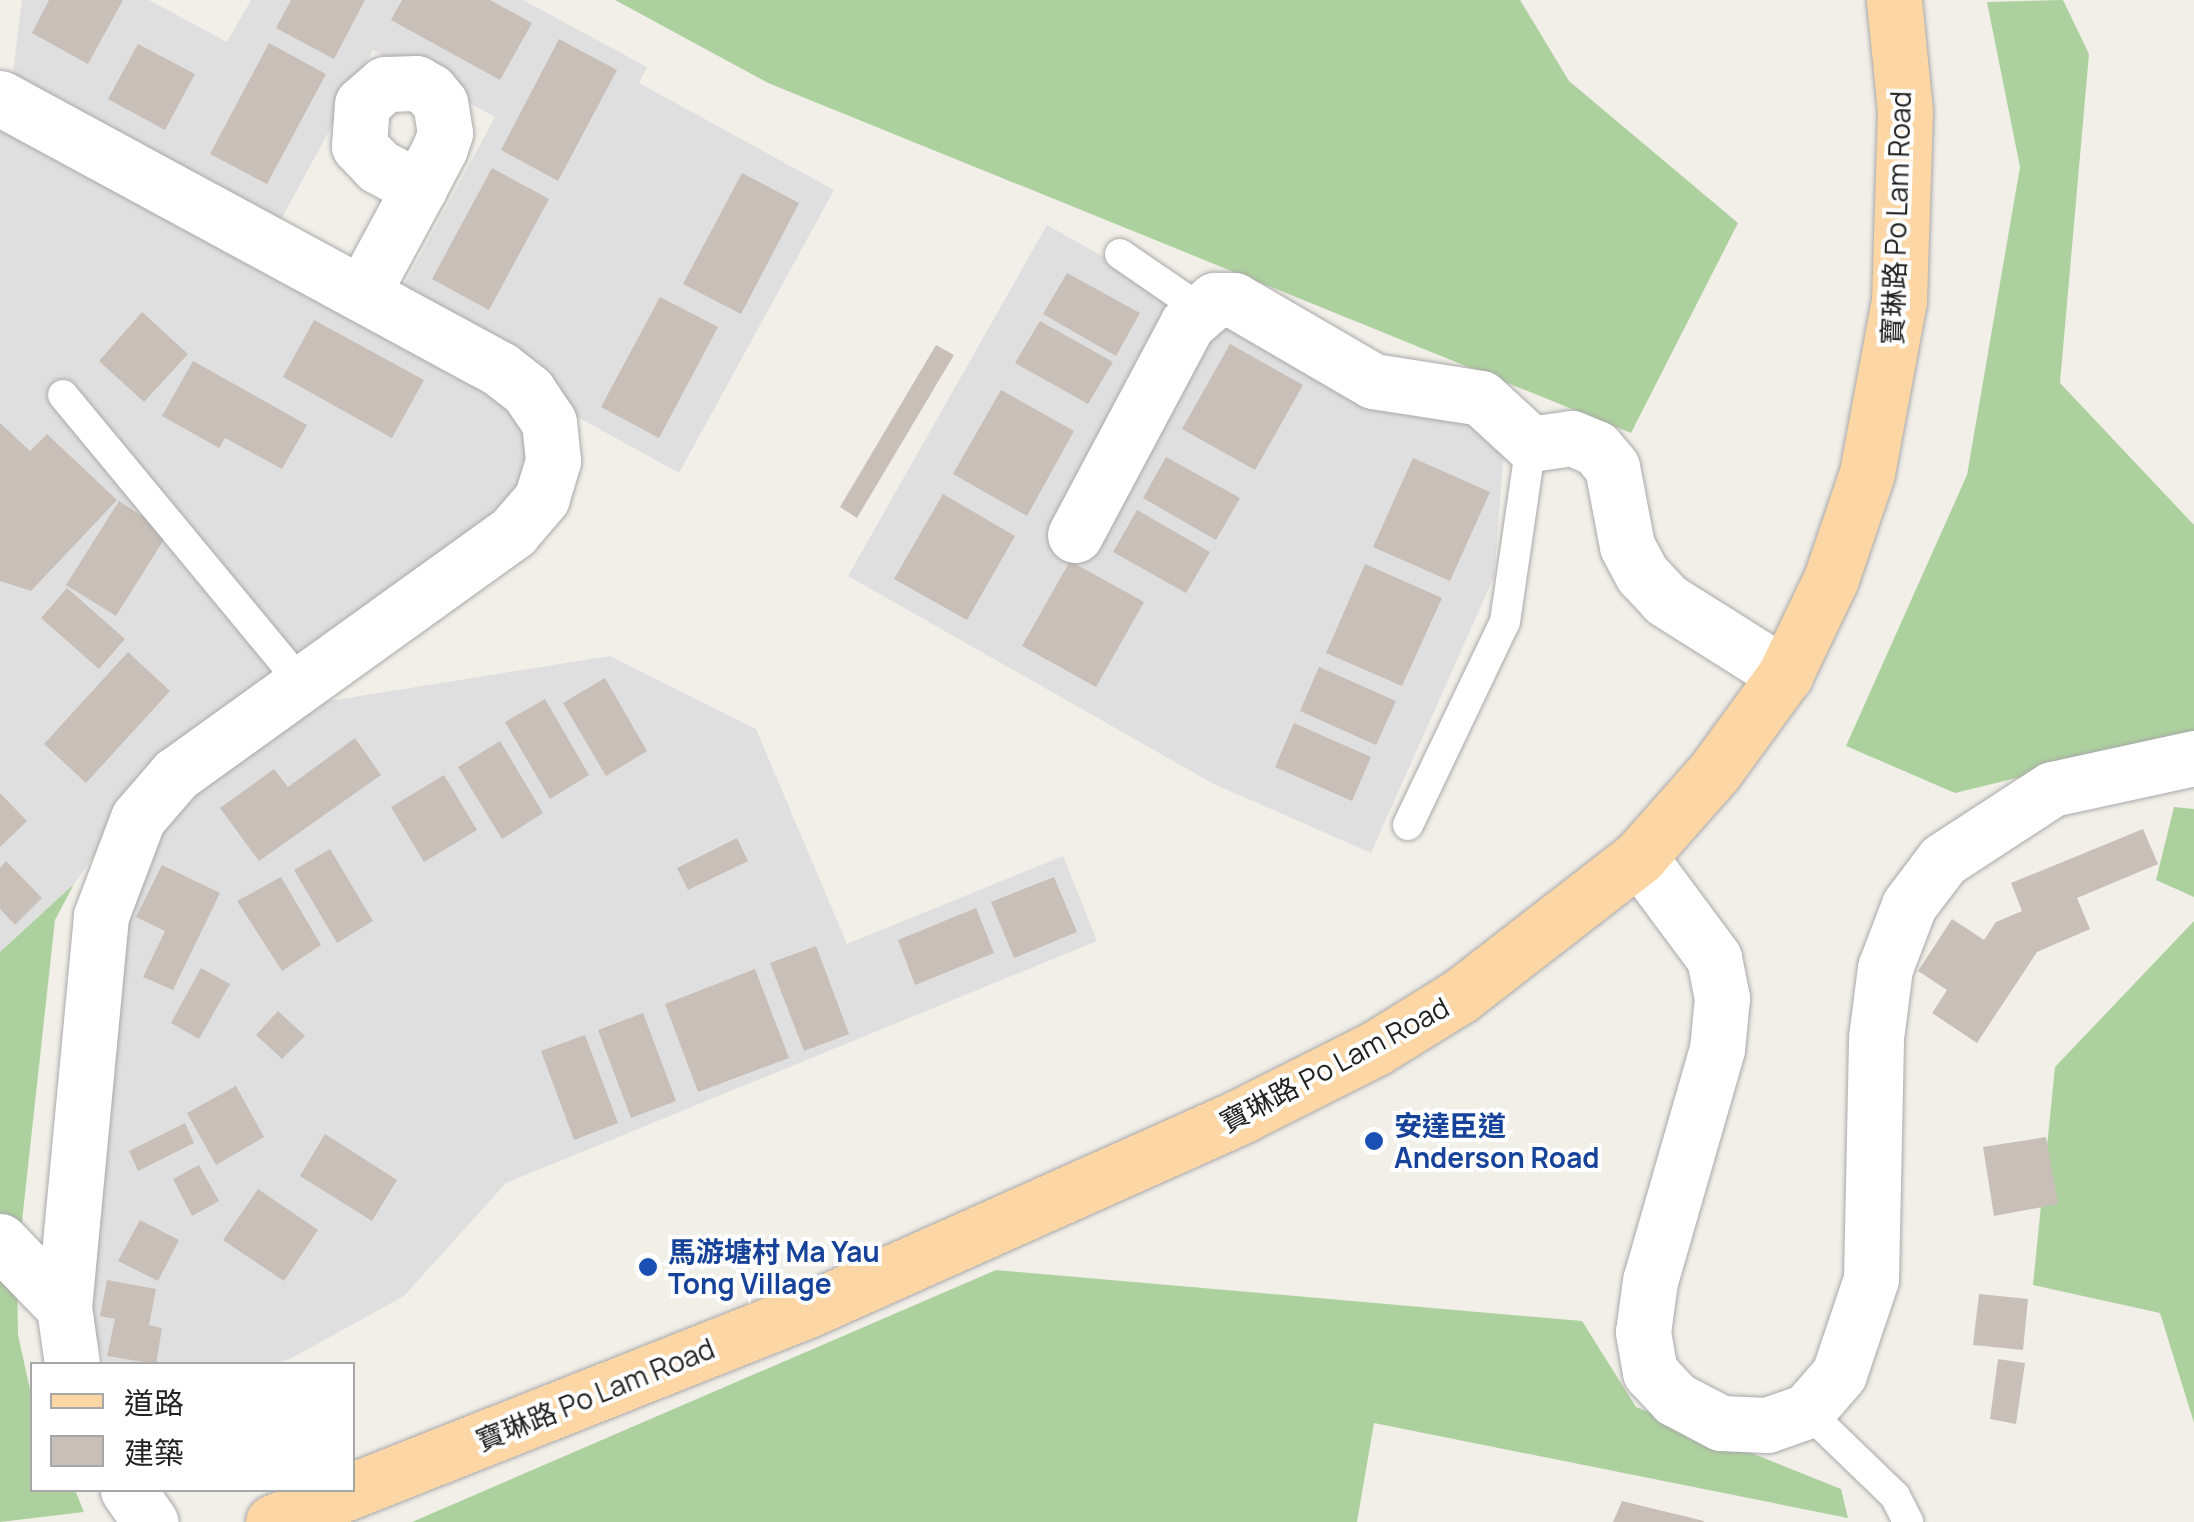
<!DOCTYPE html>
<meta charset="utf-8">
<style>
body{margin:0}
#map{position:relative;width:2194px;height:1522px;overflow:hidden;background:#f2efe9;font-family:Manrope,"Noto Sans TC",sans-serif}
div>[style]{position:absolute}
.residential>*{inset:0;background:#e0dfdf}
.forest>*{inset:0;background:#add19e}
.building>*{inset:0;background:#c7bfb8}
.roads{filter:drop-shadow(0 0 2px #a9a9a9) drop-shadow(0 0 2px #a9a9a9)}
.service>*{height:30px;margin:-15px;padding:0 15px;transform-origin:15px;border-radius:15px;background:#fff}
.minor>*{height:55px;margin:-27.5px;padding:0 27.5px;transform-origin:27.5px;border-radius:27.5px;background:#fff}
.primary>*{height:55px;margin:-27.5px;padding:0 27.5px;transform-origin:27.5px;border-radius:27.5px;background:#fcd6a4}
.dots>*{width:28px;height:28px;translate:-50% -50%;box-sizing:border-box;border:5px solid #fff;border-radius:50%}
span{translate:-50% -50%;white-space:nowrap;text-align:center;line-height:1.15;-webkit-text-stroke:8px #fff;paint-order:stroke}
.street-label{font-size:28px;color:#222}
.transit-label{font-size:28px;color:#164399;font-weight:700}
.left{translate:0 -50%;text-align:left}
.legend{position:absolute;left:30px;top:1362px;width:325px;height:130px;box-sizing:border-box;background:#fff;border:2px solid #a7a7a7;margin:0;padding:12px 18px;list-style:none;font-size:30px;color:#222}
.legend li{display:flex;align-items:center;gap:20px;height:50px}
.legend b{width:50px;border:2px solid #a7a7a7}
</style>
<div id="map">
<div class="residential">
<i style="clip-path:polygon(22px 0,149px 0,227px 42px,251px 0,523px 0,647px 67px,639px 83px,834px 190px,679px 473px,565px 410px,400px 293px,495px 117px,373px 50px,278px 225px,12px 81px)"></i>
<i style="clip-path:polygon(0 121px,513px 405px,533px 459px,499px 517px,162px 759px,74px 884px,0 952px)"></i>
<i style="clip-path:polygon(1047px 225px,1363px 403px,1389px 413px,1456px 417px,1481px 427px,1504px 451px,1494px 577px,1371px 853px,1212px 783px,848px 576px)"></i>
<i style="clip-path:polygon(610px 656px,756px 729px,847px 944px,1063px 856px,1097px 941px,506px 1183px,404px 1296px,290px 1359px,271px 1364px,105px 1364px,87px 1307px,124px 920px,158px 831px,193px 792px,316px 703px)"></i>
</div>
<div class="forest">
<i style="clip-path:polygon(615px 0,1520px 0,1569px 81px,1738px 223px,1631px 433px,768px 83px)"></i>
<i style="clip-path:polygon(2063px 0,2089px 54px,2060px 383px,2194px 525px,2194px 735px,1955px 793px,1846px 746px,1967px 475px,2020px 167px,1987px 2px)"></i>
<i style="clip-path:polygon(2174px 807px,2194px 809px,2194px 897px,2156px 880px)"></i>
<i style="clip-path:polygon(74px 884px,55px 920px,17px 1267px,18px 1335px,32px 1398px,32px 1490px,75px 1490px,84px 1512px,0 1522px,0 952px)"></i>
<i style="clip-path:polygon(2194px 921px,2194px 1423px,2160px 1313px,2033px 1285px,2055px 1067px)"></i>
<i style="clip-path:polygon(996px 1270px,1582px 1321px,1636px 1407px,1841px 1489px,1848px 1518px,1374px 1423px,1357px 1522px,412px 1522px)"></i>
</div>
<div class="building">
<i style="clip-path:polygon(49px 0,123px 0,88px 64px,32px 33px)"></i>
<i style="clip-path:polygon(291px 0,365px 0,334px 59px,276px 28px)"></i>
<i style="clip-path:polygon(402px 0,490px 0,532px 23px,500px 80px,391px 20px)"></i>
<i style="clip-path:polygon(559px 39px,617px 70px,558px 181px,501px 150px)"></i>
<i style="clip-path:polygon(269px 43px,326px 74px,267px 184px,210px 154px)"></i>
<i style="clip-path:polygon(138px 44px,195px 74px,165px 130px,108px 99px)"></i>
<i style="clip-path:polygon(492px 168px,549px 199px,489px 310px,432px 279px)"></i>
<i style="clip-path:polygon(742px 173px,799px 203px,741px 314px,683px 284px)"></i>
<i style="clip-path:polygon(1067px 273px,1140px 313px,1116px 356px,1043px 314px)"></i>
<i style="clip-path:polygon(660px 297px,718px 327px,659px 438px,601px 407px)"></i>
<i style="clip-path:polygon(142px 312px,188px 354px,144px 402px,99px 361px)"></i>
<i style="clip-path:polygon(314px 320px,424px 380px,392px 438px,283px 377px)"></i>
<i style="clip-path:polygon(1040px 321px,1113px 362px,1088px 404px,1015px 363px)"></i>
<i style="clip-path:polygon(1230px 344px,1303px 385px,1255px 470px,1182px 429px)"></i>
<i style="clip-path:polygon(936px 345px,954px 355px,857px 518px,840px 507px)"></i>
<i style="clip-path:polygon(193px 361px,307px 425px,282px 469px,225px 438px,219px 448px,162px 416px)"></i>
<i style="clip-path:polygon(1001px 390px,1074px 431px,1027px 516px,953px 474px)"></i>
<i style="clip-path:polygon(0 423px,30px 451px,47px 434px,117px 500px,31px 591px,0 581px)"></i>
<i style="clip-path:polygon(1166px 457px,1240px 498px,1216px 540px,1143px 498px)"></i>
<i style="clip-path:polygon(1413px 458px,1490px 492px,1450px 581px,1373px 547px)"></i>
<i style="clip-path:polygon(943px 494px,1015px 536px,967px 620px,894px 579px)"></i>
<i style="clip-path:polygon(119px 501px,168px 533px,116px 616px,66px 585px)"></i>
<i style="clip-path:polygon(1137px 510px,1210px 552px,1186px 593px,1113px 552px)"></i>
<i style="clip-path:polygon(1070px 561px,1144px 602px,1096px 687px,1022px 646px)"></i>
<i style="clip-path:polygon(1365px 564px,1442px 598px,1402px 686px,1326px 653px)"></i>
<i style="clip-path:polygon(67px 588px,125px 639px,99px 669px,41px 618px)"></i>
<i style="clip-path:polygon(128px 652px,170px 691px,86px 783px,44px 744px)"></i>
<i style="clip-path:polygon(1319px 667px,1396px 701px,1376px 745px,1300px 711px)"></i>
<i style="clip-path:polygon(605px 678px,647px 751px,606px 776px,563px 703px)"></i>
<i style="clip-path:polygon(545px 699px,589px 775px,550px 799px,505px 722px)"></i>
<i style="clip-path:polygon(1294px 723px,1371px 757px,1352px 801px,1275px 767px)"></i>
<i style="clip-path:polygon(355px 738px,381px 775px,259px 861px,220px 808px,274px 769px,288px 787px)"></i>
<i style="clip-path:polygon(500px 741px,543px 813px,502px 839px,458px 767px)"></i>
<i style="clip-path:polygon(444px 775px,477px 830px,424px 862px,391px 807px)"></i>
<i style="clip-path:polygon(0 793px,27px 821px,0 847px)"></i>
<i style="clip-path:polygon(2143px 829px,2158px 864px,2077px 898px,2090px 929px,2037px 952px,1977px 1043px,1932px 1013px,1947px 990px,1918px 971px,1952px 919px,1984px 940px,1996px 922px,2022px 911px,2011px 883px)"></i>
<i style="clip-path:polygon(737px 838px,748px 861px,688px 890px,677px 868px)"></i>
<i style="clip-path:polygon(330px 849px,373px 921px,337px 943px,294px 870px)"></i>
<i style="clip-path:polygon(6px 861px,42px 898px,15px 925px,0 909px,0 868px)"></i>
<i style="clip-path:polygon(162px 865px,220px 893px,173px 990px,143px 977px,165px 931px,136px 917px)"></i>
<i style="clip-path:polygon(281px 877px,321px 945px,282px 971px,237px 901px)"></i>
<i style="clip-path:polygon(1054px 877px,1077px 932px,1014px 958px,991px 902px)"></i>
<i style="clip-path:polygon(976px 908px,994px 953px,915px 985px,898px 940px)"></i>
<i style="clip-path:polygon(816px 946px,849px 1034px,804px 1051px,770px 963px)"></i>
<i style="clip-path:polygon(201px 968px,230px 984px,199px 1039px,171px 1023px)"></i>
<i style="clip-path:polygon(755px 969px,789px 1058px,698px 1092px,665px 1004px)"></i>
<i style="clip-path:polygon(278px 1011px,305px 1036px,282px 1059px,256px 1035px)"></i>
<i style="clip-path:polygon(643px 1013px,676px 1101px,631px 1118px,598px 1030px)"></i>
<i style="clip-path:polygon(585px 1035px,618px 1123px,574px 1140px,541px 1051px)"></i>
<i style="clip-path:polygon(236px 1086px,264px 1137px,216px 1165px,187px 1113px)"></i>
<i style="clip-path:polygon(185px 1123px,194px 1143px,138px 1171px,129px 1151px)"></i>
<i style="clip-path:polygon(325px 1134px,397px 1180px,372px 1221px,300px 1176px)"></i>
<i style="clip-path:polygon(2046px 1137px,2058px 1204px,1994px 1216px,1983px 1147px)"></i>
<i style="clip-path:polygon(199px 1165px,219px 1201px,192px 1216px,173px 1179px)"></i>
<i style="clip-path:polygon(258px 1189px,318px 1230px,284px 1281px,223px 1240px)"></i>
<i style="clip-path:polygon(140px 1220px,179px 1240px,158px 1281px,118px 1261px)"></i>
<i style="clip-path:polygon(107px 1280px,156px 1289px,149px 1325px,162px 1328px,156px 1364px,107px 1356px,115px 1319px,100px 1316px)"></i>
<i style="clip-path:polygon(1979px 1294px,2028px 1299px,2023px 1350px,1973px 1345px)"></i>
<i style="clip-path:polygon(1998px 1359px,2025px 1363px,2016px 1424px,1990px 1419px)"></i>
<i style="clip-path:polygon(1622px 1501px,1704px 1521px,1704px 1522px,1613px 1522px)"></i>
</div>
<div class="roads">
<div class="service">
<i style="left:1120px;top:254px;width:97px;rotate:34.5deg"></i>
<i style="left:63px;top:395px;width:374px;rotate:50.4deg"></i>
<i style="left:1408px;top:825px;width:225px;rotate:-64.5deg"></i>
<i style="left:1505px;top:622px;width:180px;rotate:-81.7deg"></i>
<i style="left:1807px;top:1411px;width:122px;rotate:44deg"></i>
<i style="left:1895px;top:1496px;width:29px;rotate:63deg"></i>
</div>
<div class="minor">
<i style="left:0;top:98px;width:569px;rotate:28.46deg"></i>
<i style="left:500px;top:369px;width:36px;rotate:38deg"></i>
<i style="left:528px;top:391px;width:37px;rotate:56deg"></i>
<i style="left:549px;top:422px;width:39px;rotate:84deg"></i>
<i style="left:553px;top:461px;width:39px;rotate:107deg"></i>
<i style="left:542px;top:498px;width:45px;rotate:130.5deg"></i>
<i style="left:513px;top:532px;width:415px;rotate:144.3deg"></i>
<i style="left:176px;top:774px;width:58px;rotate:130.8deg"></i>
<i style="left:138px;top:818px;width:105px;rotate:110.7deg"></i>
<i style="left:101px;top:916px;width:393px;rotate:95.4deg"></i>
<i style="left:362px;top:294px;width:120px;rotate:-61.7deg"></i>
<i style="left:419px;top:188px;width:45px;rotate:-62.3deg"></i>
<i style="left:440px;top:148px;width:16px;rotate:-72deg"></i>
<i style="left:445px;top:133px;width:30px;rotate:-99deg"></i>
<i style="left:440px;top:103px;width:16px;rotate:-130deg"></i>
<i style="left:430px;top:91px;width:16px;rotate:-150deg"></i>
<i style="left:416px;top:83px;width:31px;rotate:178deg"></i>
<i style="left:385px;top:84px;width:30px;rotate:139deg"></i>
<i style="left:362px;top:104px;width:42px;rotate:94.1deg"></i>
<i style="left:359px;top:146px;width:28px;rotate:46deg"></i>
<i style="left:378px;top:166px;width:47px;rotate:28.2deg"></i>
<i style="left:1075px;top:535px;width:239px;rotate:-62deg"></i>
<i style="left:1187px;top:324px;width:37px;rotate:-41deg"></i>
<i style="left:1215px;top:300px;width:19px"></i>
<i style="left:1234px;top:300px;width:161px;rotate:30.2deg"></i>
<i style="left:1373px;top:381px;width:109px;rotate:8.9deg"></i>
<i style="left:1481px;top:398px;width:68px;rotate:42.6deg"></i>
<i style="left:1531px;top:444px;width:41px;rotate:-8.3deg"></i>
<i style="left:1572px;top:438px;width:26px;rotate:23deg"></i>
<i style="left:1596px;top:448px;width:25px;rotate:50deg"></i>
<i style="left:1612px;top:467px;width:80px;rotate:79.2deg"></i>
<i style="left:1627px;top:546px;width:32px;rotate:62deg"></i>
<i style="left:1642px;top:574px;width:35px;rotate:47deg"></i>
<i style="left:1666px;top:600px;width:141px;rotate:32.2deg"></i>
<i style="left:1639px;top:857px;width:126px;rotate:53.4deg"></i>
<i style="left:1714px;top:958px;width:41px;rotate:78.7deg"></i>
<i style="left:1722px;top:998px;width:51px;rotate:95.6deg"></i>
<i style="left:1717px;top:1049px;width:241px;rotate:106.1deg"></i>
<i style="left:1650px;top:1281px;width:51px;rotate:97.8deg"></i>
<i style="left:1643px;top:1332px;width:41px;rotate:80.1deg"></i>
<i style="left:1650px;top:1372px;width:37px;rotate:47deg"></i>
<i style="left:1675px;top:1399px;width:52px;rotate:27.6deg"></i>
<i style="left:1721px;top:1423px;width:46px;rotate:2.5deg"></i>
<i style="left:1767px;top:1425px;width:42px;rotate:-19.3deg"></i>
<i style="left:1807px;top:1411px;width:49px;rotate:-49.1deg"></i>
<i style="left:1839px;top:1374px;width:100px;rotate:-71.4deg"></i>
<i style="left:1871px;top:1279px;width:241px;rotate:-88.8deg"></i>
<i style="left:1876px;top:1038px;width:71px;rotate:-82.7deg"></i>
<i style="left:1885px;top:968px;width:67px;rotate:-69.1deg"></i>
<i style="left:1909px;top:905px;width:56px;rotate:-52.9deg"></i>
<i style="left:1943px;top:860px;width:130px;rotate:-33.1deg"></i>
<i style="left:2052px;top:789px;width:145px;rotate:-12.3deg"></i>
<i style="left:0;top:1241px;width:92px;rotate:45.9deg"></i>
<i style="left:64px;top:1307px;width:58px;rotate:82deg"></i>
<i style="left:128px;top:1490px;width:39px;rotate:55deg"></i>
</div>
<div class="primary">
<i style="left:273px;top:1522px;width:575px;rotate:-21.62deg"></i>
<i style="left:808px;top:1310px;width:477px;rotate:-24.1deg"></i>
<i style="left:1243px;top:1115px;width:149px;rotate:-26.7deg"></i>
<i style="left:1376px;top:1048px;width:99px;rotate:-31.8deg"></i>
<i style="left:1460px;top:996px;width:227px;rotate:-37.8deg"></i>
<i style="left:1639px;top:857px;width:115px;rotate:-48.5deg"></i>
<i style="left:1715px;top:771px;width:119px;rotate:-53.9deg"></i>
<i style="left:1785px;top:675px;width:106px;rotate:-64.4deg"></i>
<i style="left:1831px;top:579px;width:112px;rotate:-71.2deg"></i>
<i style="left:1867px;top:473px;width:175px;rotate:-79.5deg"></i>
<i style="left:1899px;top:301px;width:190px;rotate:-88.2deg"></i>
<i style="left:1905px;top:111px;width:112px;rotate:-95.7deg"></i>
</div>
</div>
<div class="dots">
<i style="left:1374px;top:1141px;background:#1a4fb4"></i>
<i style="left:648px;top:1267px;background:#1a4fb4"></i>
</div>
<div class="street-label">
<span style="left:1896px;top:218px;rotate:-88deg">寶琳路 Po Lam Road</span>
<span style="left:1334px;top:1064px;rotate:-28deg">寶琳路 Po Lam Road</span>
<span style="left:595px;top:1394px;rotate:-22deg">寶琳路 Po Lam Road</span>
</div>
<div class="transit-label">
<span class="left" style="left:1394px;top:1141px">安達臣道<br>Anderson Road</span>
<span class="left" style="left:668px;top:1267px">馬游塘村 Ma Yau<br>Tong Village</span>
</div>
<ul class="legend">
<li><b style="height:12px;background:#fcd6a4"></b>道路</li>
<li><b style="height:28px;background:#c7bfb8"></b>建築</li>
</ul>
</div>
